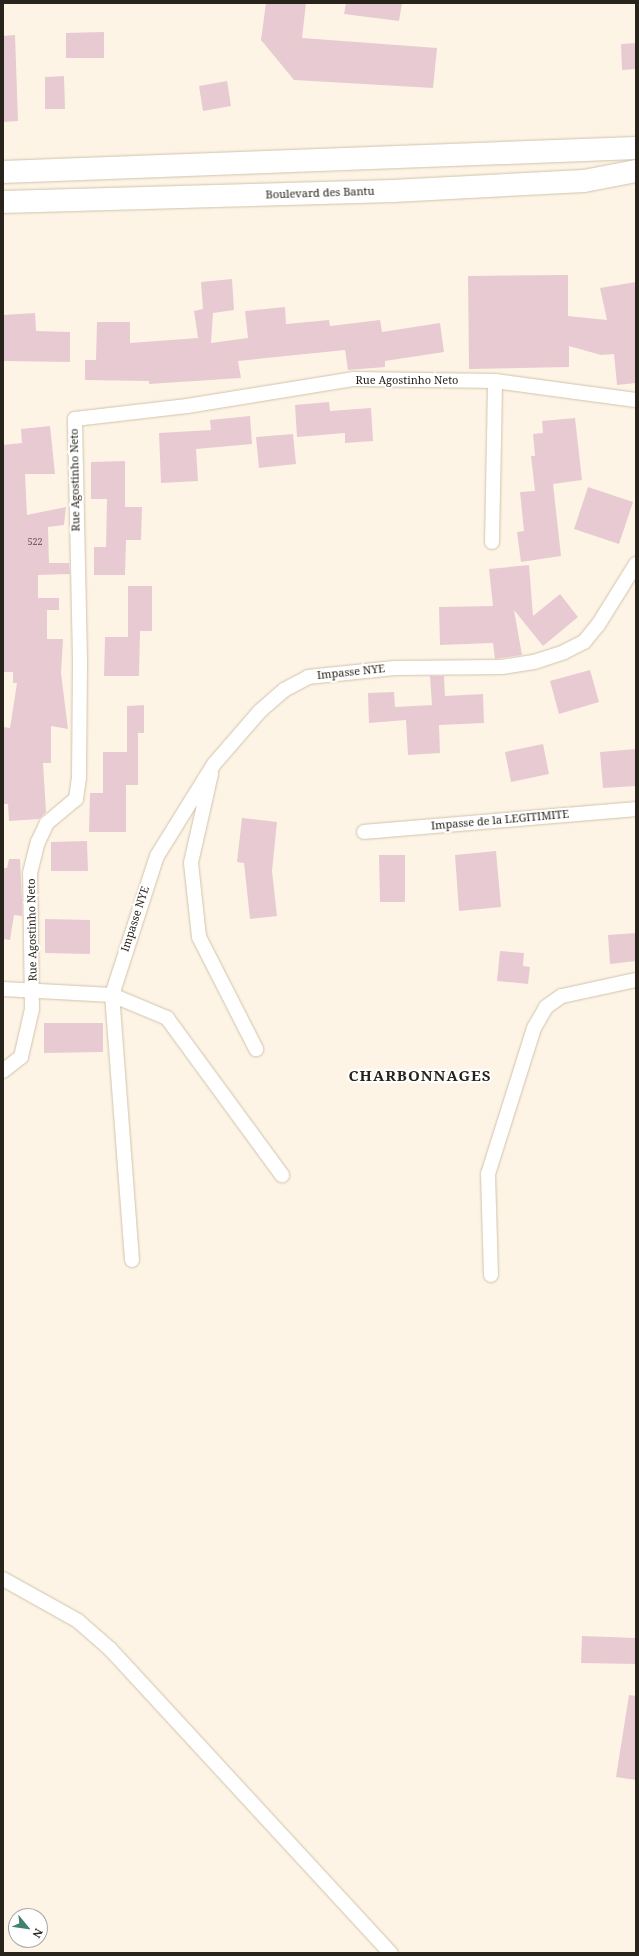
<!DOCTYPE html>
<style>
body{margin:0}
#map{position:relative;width:639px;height:1956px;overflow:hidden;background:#fdf4e5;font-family:"Noto Serif",serif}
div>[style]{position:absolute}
.building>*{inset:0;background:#e8cad3}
.roads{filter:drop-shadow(0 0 1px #d1c3ac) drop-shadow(0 0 1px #d1c3ac)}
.street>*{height:14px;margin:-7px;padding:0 7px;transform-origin:7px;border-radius:7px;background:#fff}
.highway>*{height:22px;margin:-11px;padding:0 11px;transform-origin:11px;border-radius:11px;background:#fff}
span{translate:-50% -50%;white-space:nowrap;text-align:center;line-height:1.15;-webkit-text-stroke:4px #fff;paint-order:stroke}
.number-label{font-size:9px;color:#594e49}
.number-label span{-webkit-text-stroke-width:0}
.street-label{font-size:11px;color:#29241b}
.district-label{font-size:15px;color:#29241b;font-weight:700;letter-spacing:1px}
.frame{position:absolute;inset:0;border:4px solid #29241b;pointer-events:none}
.north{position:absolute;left:8px;top:1908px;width:40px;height:40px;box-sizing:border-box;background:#fff;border:1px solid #a9a7a4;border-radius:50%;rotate:119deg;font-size:11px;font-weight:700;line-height:16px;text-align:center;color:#29241b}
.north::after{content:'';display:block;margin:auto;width:14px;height:18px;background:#418170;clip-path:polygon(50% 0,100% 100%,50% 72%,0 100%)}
</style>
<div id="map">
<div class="building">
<i style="clip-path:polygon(266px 3px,306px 3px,302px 38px,437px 48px,433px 88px,294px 80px,261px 40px)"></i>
<i style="clip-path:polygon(346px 3px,402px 3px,399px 21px,344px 14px)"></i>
<i style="clip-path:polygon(104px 32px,104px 58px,66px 58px,66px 33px)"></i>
<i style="clip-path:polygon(15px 35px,18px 121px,3px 122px,3px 36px)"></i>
<i style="clip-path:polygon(636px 43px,636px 69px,622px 70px,621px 44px)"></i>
<i style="clip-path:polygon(64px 76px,65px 109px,45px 109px,45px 77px)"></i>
<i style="clip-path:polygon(227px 81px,231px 106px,203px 111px,199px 86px)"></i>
<i style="clip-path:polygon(568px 275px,568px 316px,607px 320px,600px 288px,636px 282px,636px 383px,617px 385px,614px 354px,601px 355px,569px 346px,569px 367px,469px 369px,468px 276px)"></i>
<i style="clip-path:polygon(232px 279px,234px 310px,213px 313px,211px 343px,248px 338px,245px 311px,285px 307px,286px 324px,329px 320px,330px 326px,380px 320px,382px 332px,440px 323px,444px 352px,385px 361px,385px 367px,348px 370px,345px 350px,238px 361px,241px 378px,149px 384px,149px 381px,85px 380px,85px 360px,96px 360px,97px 322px,130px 322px,130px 343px,198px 338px,194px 311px,203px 309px,201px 282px)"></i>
<i style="clip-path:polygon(35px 313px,36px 331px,70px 332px,70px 362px,3px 361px,3px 315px)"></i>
<i style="clip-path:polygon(329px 402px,330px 411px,371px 408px,373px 441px,345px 443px,345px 433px,297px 437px,295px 405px)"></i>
<i style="clip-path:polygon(250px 416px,252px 444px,196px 449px,198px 481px,161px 483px,159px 433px,211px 430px,210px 420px)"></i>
<i style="clip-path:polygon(575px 418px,582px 480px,553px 484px,561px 556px,521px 562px,517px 532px,524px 531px,520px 492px,535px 491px,531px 456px,535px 456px,533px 434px,543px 433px,542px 421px)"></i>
<i style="clip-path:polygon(50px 426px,55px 474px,25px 474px,27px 515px,66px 507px,64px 525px,48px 527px,49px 563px,69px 563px,70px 574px,38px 575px,38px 598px,59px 598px,59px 610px,47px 610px,47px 639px,63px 639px,61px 673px,68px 729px,51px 726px,51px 763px,43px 763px,46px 812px,39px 819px,9px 821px,8px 804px,3px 804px,3px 727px,10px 728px,17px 683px,13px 683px,13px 672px,3px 672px,3px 445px,22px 443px,21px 429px)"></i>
<i style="clip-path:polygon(293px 434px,296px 464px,259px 468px,256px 437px)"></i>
<i style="clip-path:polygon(125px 461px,125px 507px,142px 507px,141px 540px,126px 540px,125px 575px,94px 575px,94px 547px,106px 547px,107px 499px,91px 499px,91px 462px)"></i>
<i style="clip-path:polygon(588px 487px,633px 502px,619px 544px,574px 529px)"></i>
<i style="clip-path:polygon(529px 565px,533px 616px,560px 594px,578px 617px,543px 646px,514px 610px,522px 655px,495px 659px,493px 643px,440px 645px,439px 607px,493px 606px,489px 569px)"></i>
<i style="clip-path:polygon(128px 586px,152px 586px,152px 631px,140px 631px,139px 676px,104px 676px,105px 637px,128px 637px)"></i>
<i style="clip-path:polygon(590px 670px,599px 702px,559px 714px,550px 681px)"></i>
<i style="clip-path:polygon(430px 676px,444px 676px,445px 696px,483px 694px,484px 723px,439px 725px,440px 753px,408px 755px,406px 720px,369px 723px,368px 693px,394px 692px,395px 707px,432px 705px)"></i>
<i style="clip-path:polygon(144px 705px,144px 733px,138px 733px,138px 785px,126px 785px,126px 832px,89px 832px,90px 793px,103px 793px,103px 752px,127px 752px,127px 706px)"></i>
<i style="clip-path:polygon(543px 744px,549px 774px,511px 782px,505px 752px)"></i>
<i style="clip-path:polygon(636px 749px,636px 786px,603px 788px,600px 752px)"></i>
<i style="clip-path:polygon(242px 818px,277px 822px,272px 871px,277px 916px,250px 919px,244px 863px,237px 862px)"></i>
<i style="clip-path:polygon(87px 841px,88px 871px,51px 871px,51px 842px)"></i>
<i style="clip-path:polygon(496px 851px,501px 907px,459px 911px,455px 855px)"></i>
<i style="clip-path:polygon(379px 855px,405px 855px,405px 902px,380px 902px)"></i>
<i style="clip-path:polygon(9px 859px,20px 859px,22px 902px,22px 916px,14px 915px,10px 940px,3px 939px,3px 868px,7px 868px)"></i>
<i style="clip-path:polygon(45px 919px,90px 920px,90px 954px,45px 953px)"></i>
<i style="clip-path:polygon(636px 933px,636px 961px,610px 964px,608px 935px)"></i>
<i style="clip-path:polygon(500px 951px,524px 953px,523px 966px,530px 967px,528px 984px,497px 981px)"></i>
<i style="clip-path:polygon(44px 1023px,103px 1023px,103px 1052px,44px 1053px)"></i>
<i style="clip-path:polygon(582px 1636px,636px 1638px,636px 1664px,581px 1663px)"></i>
<i style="clip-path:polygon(629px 1695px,636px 1696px,636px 1780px,616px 1777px)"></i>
</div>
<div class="roads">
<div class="street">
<i style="left:492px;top:542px;width:161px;rotate:-88.9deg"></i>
<i style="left:211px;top:774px;width:91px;rotate:102.7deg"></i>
<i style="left:191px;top:863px;width:74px;rotate:83.8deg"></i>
<i style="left:199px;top:937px;width:126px;rotate:63deg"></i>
<i style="left:364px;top:832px;width:273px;rotate:-4.8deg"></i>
<i style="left:3px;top:989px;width:109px;rotate:3.2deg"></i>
<i style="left:112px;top:995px;width:60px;rotate:22.7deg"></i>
<i style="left:167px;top:1018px;width:195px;rotate:53.8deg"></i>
<i style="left:3px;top:1071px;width:23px;rotate:-38deg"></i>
<i style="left:21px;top:1057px;width:49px;rotate:-77.1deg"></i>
<i style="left:32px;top:1009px;width:136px;rotate:-90.8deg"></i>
<i style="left:30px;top:873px;width:32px;rotate:-76deg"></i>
<i style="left:38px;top:842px;width:21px;rotate:-65deg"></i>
<i style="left:47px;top:823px;width:38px;rotate:-40deg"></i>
<i style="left:76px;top:799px;width:21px;rotate:-82deg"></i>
<i style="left:79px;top:778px;width:117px;rotate:-89.5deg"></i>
<i style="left:80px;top:661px;width:242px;rotate:-91.2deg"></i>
<i style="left:75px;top:419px;width:113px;rotate:-6.6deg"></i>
<i style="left:187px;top:406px;width:168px;rotate:-9.2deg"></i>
<i style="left:353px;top:379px;width:142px;rotate:0.8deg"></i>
<i style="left:495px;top:381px;width:142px;rotate:7.7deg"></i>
<i style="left:132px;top:1260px;width:266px;rotate:-94.3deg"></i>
<i style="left:112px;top:995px;width:146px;rotate:-72.1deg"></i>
<i style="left:157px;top:856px;width:108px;rotate:-58.2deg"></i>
<i style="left:214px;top:764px;width:70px;rotate:-49deg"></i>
<i style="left:260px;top:711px;width:32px;rotate:-41deg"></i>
<i style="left:284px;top:690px;width:27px;rotate:-28deg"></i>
<i style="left:308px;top:677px;width:87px;rotate:-5.9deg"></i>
<i style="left:395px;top:668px;width:107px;rotate:-0.5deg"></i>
<i style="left:502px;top:667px;width:32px;rotate:-9deg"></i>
<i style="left:534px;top:662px;width:32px;rotate:-18deg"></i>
<i style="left:564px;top:652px;width:22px;rotate:-27deg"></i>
<i style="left:584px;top:642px;width:22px;rotate:-51deg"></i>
<i style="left:598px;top:625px;width:72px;rotate:-58.1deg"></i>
<i style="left:491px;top:1275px;width:101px;rotate:-91.7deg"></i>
<i style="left:488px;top:1174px;width:153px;rotate:-72.5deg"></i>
<i style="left:534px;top:1028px;width:24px;rotate:-60deg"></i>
<i style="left:546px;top:1007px;width:19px;rotate:-35deg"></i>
<i style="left:562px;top:996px;width:76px;rotate:-12.2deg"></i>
<i style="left:3px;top:1579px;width:86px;rotate:29.2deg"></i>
<i style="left:78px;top:1621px;width:43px;rotate:41.2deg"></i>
<i style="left:110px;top:1649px;width:414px;rotate:47.3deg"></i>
</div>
<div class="highway">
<i style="left:3px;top:172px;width:633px;rotate:-2.17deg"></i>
<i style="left:3px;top:202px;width:390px;rotate:-1.6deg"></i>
<i style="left:393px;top:191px;width:191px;rotate:-3deg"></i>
<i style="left:584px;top:181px;width:53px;rotate:-10.9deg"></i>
</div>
</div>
<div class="number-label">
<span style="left:35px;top:542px">522</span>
</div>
<div class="street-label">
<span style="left:320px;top:193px;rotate:-2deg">Boulevard des Bantu</span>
<span style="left:407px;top:380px">Rue Agostinho Neto</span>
<span style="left:75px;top:480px;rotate:-91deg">Rue Agostinho Neto</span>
<span style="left:351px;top:672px;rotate:-6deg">Impasse NYE</span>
<span style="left:500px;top:820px;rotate:-5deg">Impasse de la LEGITIMITE</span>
<span style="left:135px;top:919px;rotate:-72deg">Impasse NYE</span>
<span style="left:32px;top:930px;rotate:-91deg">Rue Agostinho Neto</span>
</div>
<div class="district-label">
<span style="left:420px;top:1076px">CHARBONNAGES</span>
</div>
<div class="frame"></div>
<div class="north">N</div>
</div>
